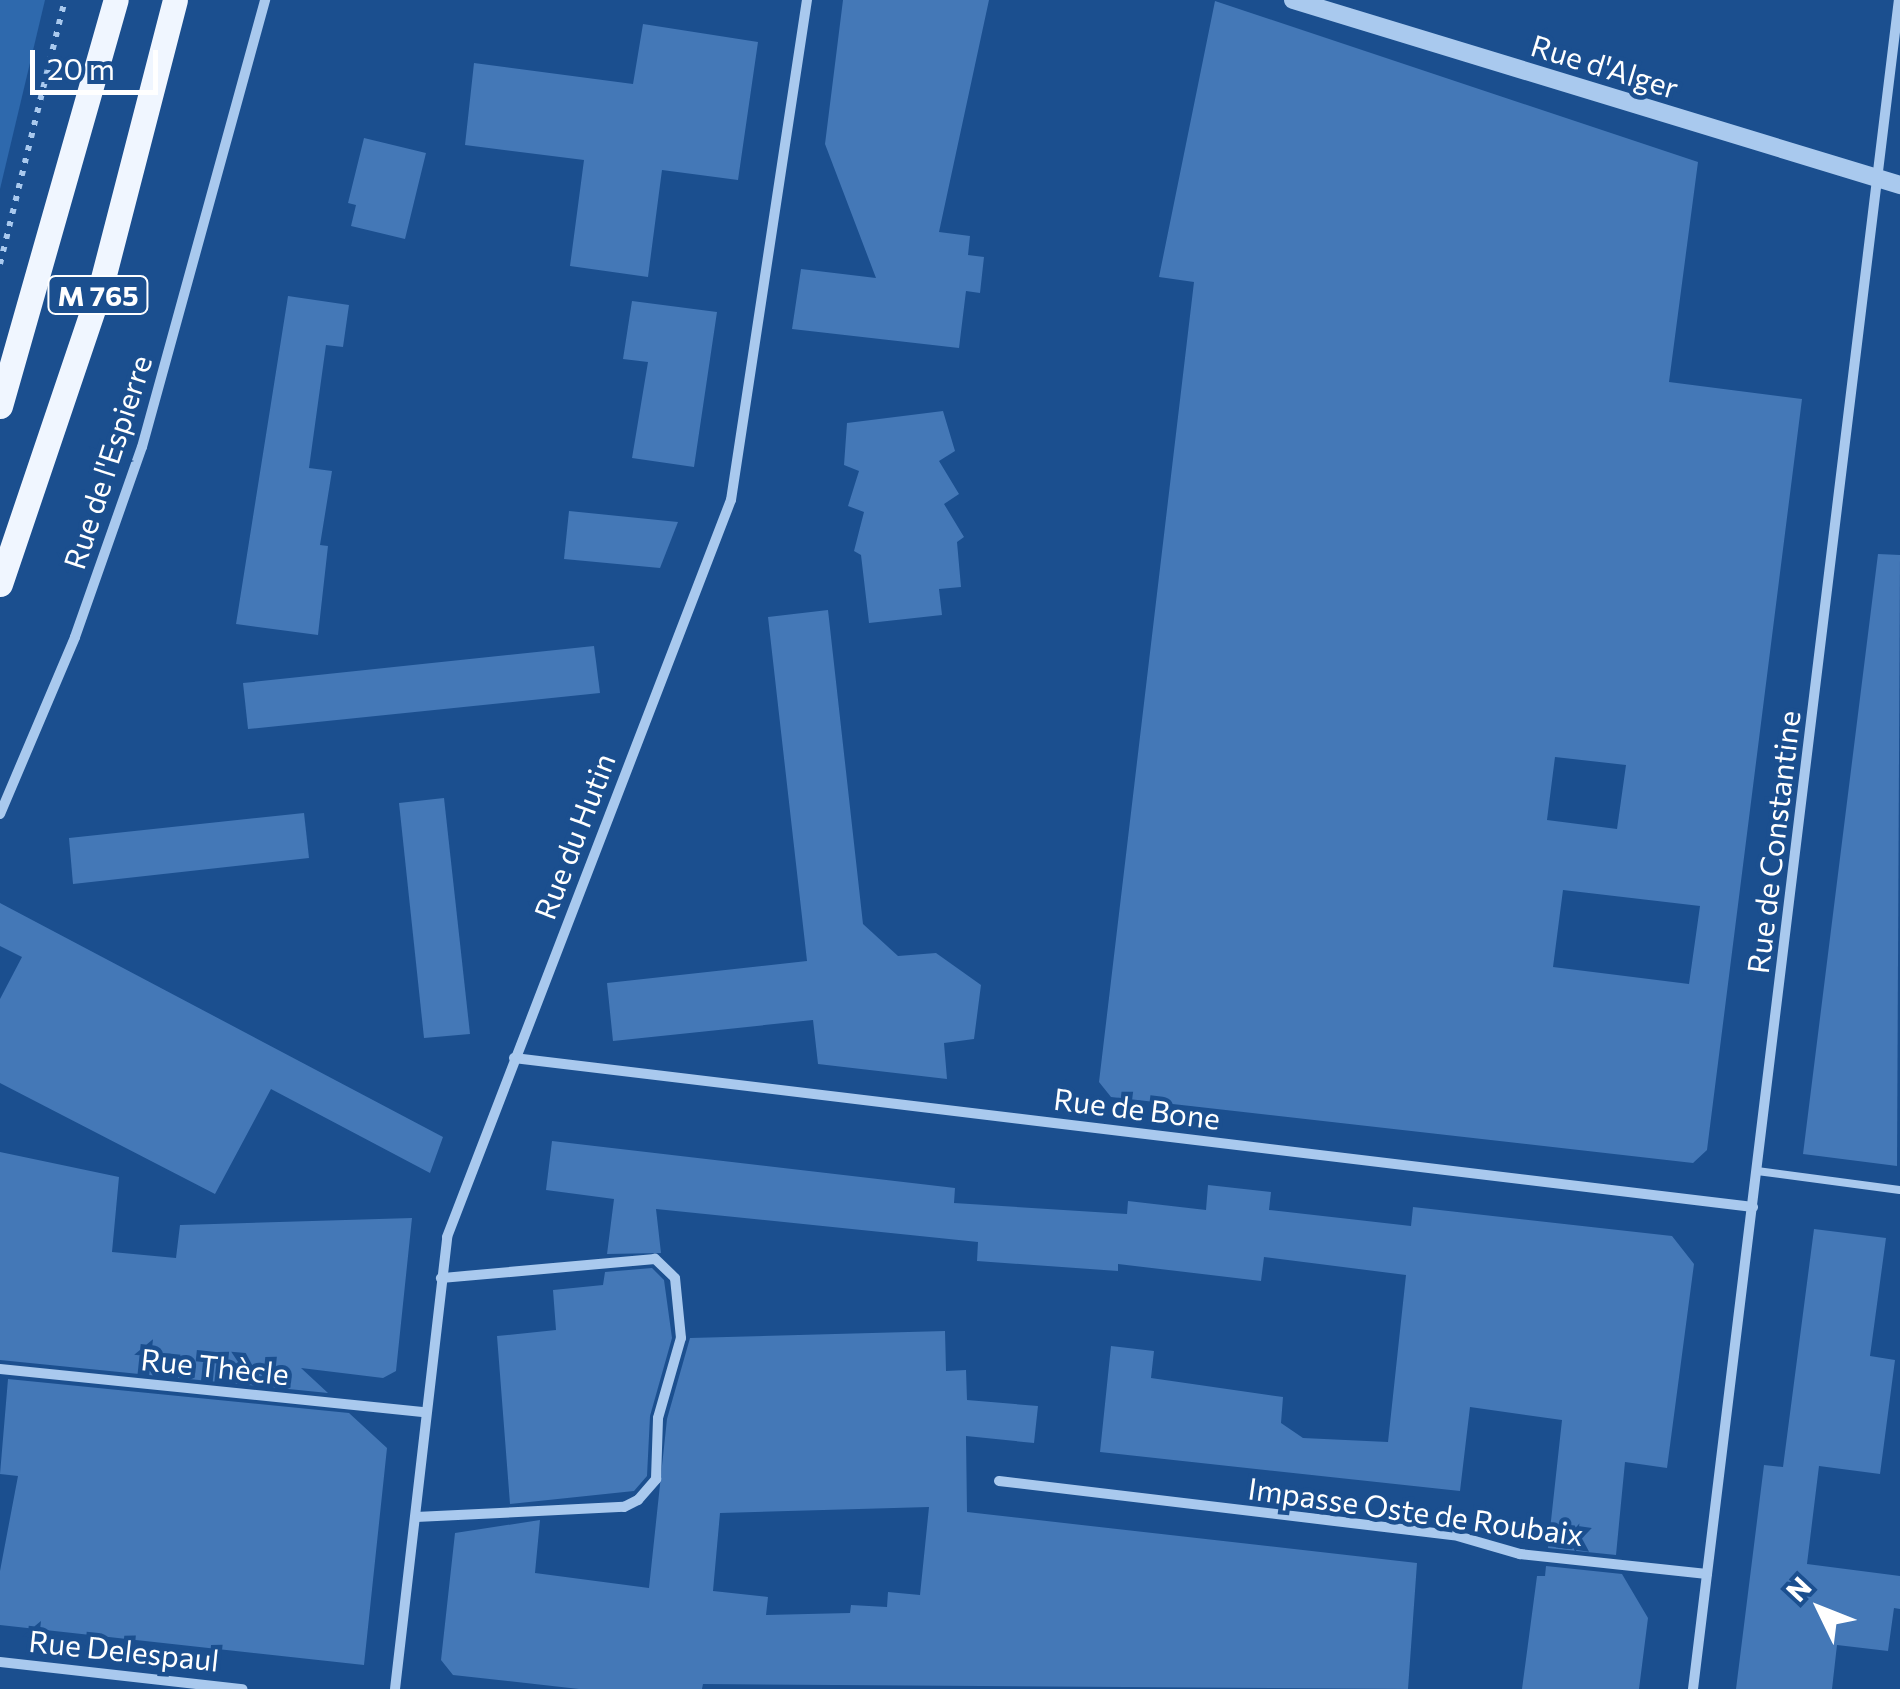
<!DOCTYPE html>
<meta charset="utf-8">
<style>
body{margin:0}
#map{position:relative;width:1900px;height:1689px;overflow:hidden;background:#1b4f8f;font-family:Commissioner,sans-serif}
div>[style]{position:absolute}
.green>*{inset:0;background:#2e69ad}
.building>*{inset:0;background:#4478b7}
.path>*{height:6px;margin-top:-3px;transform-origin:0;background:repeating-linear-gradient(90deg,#a9c9ee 0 5px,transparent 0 13px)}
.service>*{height:8px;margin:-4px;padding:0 4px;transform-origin:4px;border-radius:4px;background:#a9c9ee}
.minor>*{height:10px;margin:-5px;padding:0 5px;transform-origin:5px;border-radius:5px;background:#a9c9ee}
.tertiary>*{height:18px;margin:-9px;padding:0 9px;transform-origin:9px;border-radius:9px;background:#a9c9ee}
.primary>*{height:25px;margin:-12.5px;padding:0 12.5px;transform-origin:12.5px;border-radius:12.5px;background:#f0f6ff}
span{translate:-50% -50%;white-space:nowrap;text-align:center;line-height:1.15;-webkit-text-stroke:9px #1b4f8f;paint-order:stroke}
.shield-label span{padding:2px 8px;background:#1b4f8f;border:2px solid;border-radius:8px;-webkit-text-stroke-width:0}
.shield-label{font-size:28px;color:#fff;font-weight:700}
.street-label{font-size:30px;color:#fff}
.north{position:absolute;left:1770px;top:1559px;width:100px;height:100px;-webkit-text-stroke:8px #1b4f8f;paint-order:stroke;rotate:313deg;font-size:28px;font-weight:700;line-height:40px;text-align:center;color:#fff}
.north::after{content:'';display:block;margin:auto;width:35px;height:45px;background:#fff;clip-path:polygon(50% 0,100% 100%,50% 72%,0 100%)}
.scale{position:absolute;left:30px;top:50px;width:128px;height:45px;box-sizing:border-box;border:5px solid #fff;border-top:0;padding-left:12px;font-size:30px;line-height:35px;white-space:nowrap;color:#fff;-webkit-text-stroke:8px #1b4f8f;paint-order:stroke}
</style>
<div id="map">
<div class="green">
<i style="clip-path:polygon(0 0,45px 0,0 189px)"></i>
</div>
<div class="building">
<i style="clip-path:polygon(843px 0,989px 0,939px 232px,970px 236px,968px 255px,984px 257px,980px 293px,966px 291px,959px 348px,792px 329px,801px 269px,876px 278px,825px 144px)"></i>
<i style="clip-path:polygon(evenodd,1215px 1px,1698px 162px,1669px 382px,1802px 399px,1707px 1150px,1693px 1163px,1111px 1097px,1099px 1082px,1194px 282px,1159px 277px,1215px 1px,1555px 757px,1626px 765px,1617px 829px,1547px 820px,1555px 757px,1215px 1px,1563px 890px,1700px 906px,1689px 984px,1553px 967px,1563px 890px)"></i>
<i style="clip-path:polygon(643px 24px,758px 42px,738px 180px,662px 170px,648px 277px,570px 266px,584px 160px,465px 145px,474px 63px,633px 84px)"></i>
<i style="clip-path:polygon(364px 138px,426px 153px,405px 239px,351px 226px,356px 205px,348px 203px)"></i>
<i style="clip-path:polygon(288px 296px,349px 305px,343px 347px,326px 345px,309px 468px,332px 471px,320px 545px,328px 546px,318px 635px,236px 624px)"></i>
<i style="clip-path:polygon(632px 301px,717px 312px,694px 467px,632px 458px,648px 362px,623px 359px)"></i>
<i style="clip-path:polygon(943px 411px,955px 451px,939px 461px,959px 494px,944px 504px,964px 537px,957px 542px,961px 587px,939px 589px,942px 615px,869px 623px,861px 555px,854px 551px,864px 512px,848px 506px,859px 471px,844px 465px,847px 423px)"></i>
<i style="clip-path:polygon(569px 511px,678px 522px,660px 568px,564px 559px)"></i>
<i style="clip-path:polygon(1878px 554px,1900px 555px,1897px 1166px,1803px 1154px)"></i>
<i style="clip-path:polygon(828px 610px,863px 924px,898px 956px,936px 953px,981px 985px,974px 1039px,944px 1043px,947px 1079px,818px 1064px,813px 1020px,613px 1041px,607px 983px,807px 961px,768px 617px)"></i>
<i style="clip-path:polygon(594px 646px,600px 693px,248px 729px,243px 683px)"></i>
<i style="clip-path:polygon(444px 798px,470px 1034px,424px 1038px,399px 803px)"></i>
<i style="clip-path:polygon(304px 813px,309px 858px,73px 884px,69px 838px)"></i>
<i style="clip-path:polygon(0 903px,443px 1137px,430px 1173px,271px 1089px,215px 1194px,0 1083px,0 999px,22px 957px,0 946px)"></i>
<i style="clip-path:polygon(552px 1141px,955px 1188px,954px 1203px,1127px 1214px,1128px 1201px,1206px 1210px,1208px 1185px,1271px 1192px,1269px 1210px,1411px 1226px,1413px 1207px,1672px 1236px,1694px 1264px,1667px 1468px,1625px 1462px,1616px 1555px,1548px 1548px,1562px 1420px,1470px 1407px,1460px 1491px,1100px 1452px,1111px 1346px,1154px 1351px,1151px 1378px,1283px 1397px,1281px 1423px,1303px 1438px,1388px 1442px,1406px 1275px,1264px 1257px,1261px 1281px,1118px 1264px,1118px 1271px,977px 1261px,978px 1242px,656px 1209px,661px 1253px,607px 1254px,614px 1199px,546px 1190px)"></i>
<i style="clip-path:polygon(0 1152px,119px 1177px,112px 1252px,176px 1258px,180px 1225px,412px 1218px,396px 1371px,383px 1378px,301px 1368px,328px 1393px,0 1360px)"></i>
<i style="clip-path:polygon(1814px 1229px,1886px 1238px,1870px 1356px,1895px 1360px,1880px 1474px,1819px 1466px,1807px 1564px,1900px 1576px,1900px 1609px,1894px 1608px,1888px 1651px,1837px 1645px,1832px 1689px,1736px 1689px,1764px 1465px,1783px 1467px)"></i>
<i style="clip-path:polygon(652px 1268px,664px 1280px,672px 1338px,650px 1416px,647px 1476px,634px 1491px,510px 1504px,497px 1336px,556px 1330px,553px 1290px,603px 1285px,605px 1272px)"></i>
<i style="clip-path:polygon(evenodd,945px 1331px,946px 1371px,966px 1370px,967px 1400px,1038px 1406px,1034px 1443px,966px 1436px,967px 1512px,1417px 1563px,1408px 1689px,703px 1684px,702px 1689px,579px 1689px,453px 1675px,441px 1660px,455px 1533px,540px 1520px,535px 1573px,649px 1588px,667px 1419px,690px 1338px,945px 1331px,929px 1507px,920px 1595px,888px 1592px,887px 1607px,851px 1605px,850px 1613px,766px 1615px,768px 1597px,713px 1591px,720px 1513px,929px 1507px)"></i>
<i style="clip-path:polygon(8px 1379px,349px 1413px,387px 1448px,364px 1665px,0 1625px,0 1571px,18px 1476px,0 1474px)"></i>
<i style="clip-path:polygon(1546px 1566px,1622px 1574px,1648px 1618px,1639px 1689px,1522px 1689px,1537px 1576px,1545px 1576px)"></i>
</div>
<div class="path">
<i style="left:0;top:264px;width:272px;rotate:-76.2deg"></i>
</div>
<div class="service">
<i style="left:1757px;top:1171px;width:144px;rotate:7.6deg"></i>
</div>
<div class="minor">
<i style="left:0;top:814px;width:192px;rotate:-67deg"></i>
<i style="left:75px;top:637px;width:201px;rotate:-70.6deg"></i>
<i style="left:142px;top:447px;width:464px;rotate:-74.6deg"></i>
<i style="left:514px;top:1058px;width:1248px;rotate:6.86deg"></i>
<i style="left:0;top:1369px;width:427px;rotate:5.8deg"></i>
<i style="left:999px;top:1481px;width:458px;rotate:6.8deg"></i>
<i style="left:1454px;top:1535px;width:69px;rotate:16.1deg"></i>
<i style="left:1520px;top:1554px;width:188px;rotate:6.1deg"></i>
<i style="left:416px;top:1517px;width:208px;rotate:-2.8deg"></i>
<i style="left:624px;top:1507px;width:16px;rotate:-27deg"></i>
<i style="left:638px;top:1500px;width:28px;rotate:-49deg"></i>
<i style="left:656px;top:1479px;width:61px;rotate:-88.1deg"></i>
<i style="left:658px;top:1418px;width:83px;rotate:-74deg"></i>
<i style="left:681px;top:1338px;width:60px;rotate:-95.7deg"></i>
<i style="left:675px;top:1278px;width:28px;rotate:-136deg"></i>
<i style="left:655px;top:1259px;width:215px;rotate:174.9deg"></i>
<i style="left:0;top:1662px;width:244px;rotate:6.4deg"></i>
<i style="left:395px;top:1689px;width:455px;rotate:-83.4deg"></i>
<i style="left:447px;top:1237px;width:790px;rotate:-68.93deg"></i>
<i style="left:731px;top:500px;width:506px;rotate:-81.36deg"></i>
<i style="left:1693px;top:1689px;width:1702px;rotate:-83.05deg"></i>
</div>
<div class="tertiary">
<i style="left:1293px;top:0;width:635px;rotate:16.95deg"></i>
</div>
<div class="primary">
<i style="left:0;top:406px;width:422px;rotate:-74.1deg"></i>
<i style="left:0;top:584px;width:315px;rotate:-71.3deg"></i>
<i style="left:101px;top:286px;width:295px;rotate:-75.5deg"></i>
</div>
<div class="shield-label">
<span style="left:98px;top:295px">M 765</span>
</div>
<div class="street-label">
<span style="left:1605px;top:66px;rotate:17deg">Rue d'Alger</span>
<span style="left:107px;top:462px;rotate:-72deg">Rue de l'Espierre</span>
<span style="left:574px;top:836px;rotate:-69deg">Rue du Hutin</span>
<span style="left:1773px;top:842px;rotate:-83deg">Rue de Constantine</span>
<span style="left:1137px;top:1108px;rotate:7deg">Rue de Bone</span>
<span style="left:215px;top:1366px;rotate:6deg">Rue Thècle</span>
<span style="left:1416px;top:1511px;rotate:8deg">Impasse Oste de Roubaix</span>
<span style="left:124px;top:1650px;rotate:6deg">Rue Delespaul</span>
</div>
<div class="north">N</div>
<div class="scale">20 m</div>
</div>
